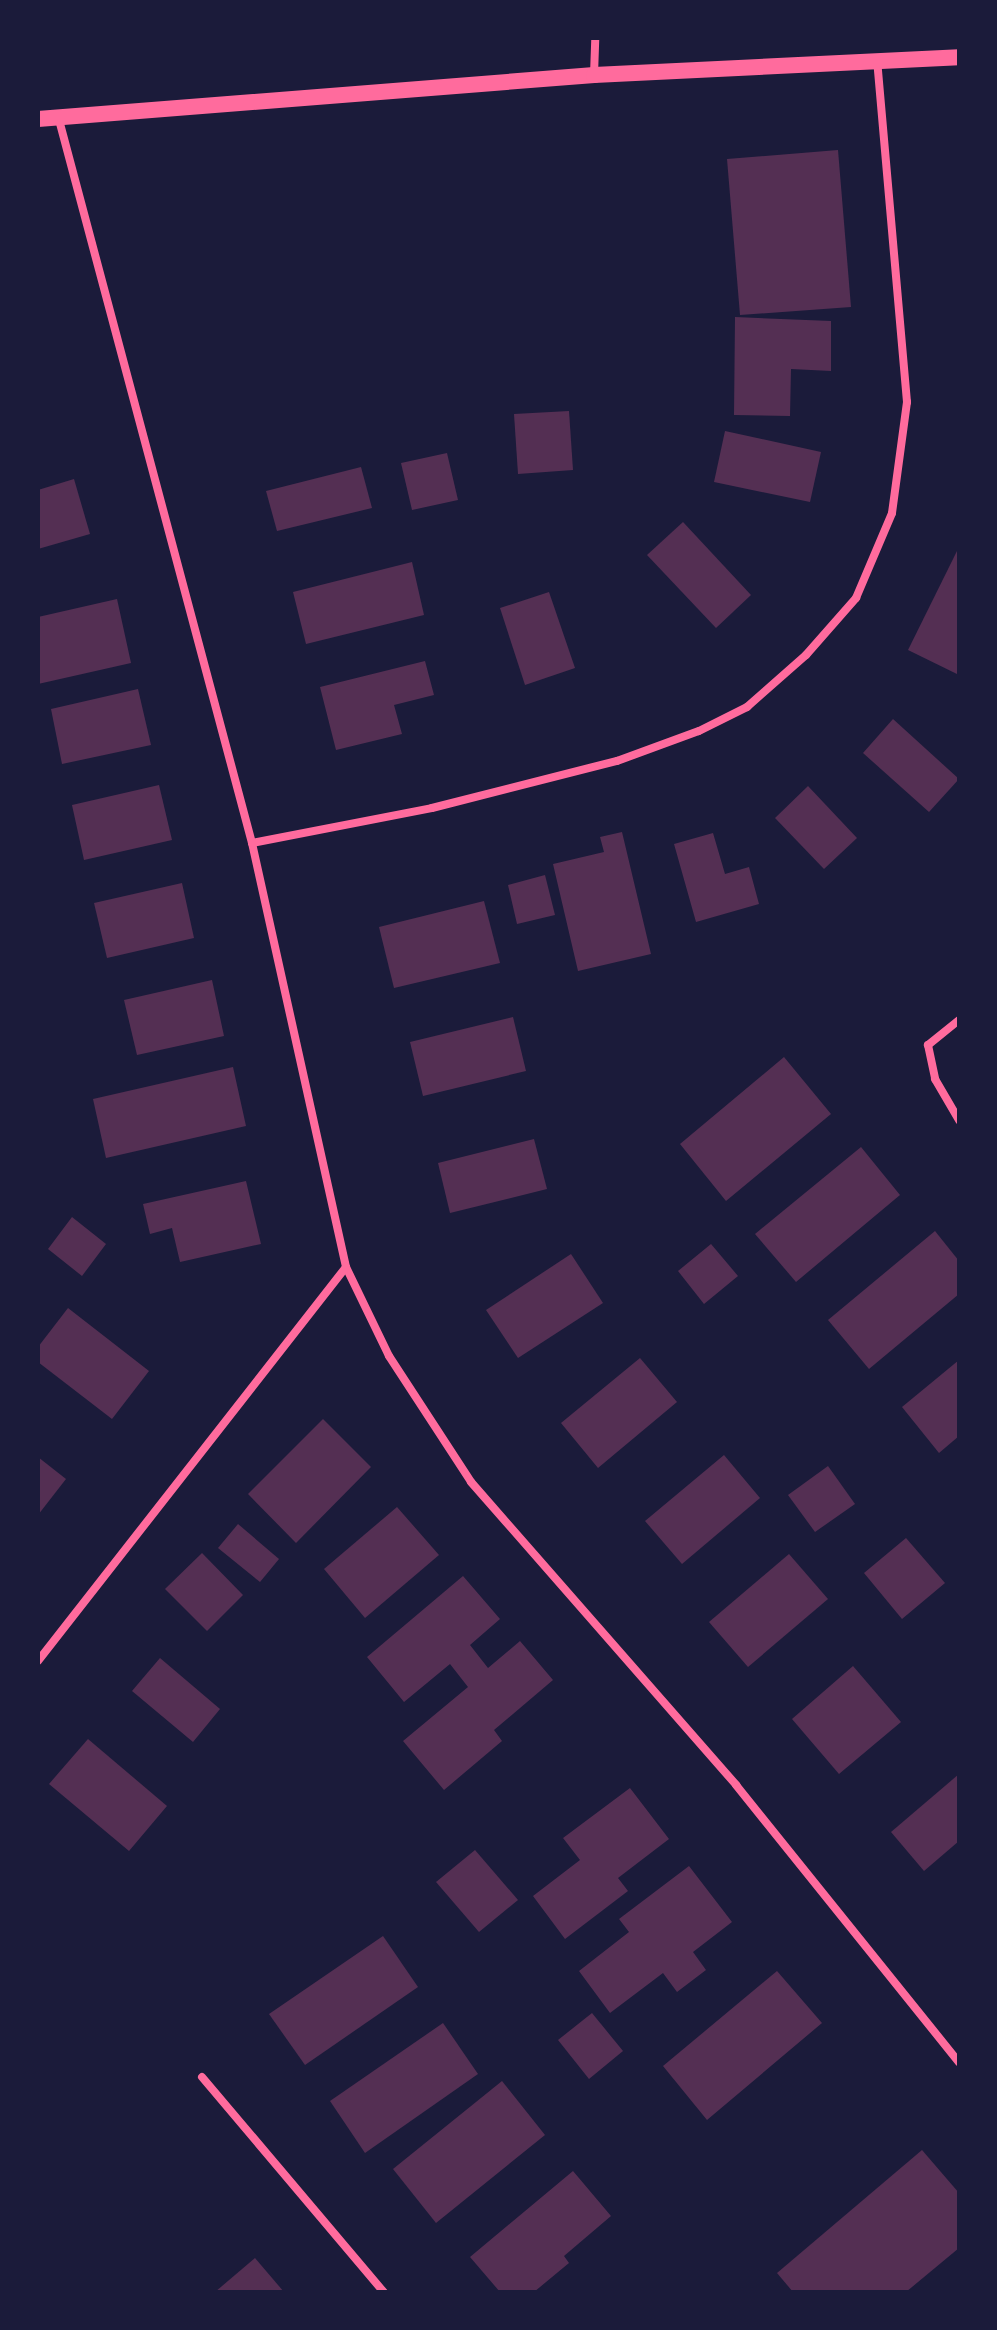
<!DOCTYPE html>
<style>
body{margin:0}
#map{position:relative;width:997px;height:2330px;overflow:hidden;background:#1b1b3a;font-family:Bitter,serif}
div>[style]{position:absolute}
.building>*{inset:0;background:#542f53}
.minor>*{height:8px;margin:-4px;padding:0 4px;transform-origin:4px;border-radius:4px;background:#ff6b9d}
.secondary>*{height:16px;margin:-8px;padding:0 8px;transform-origin:8px;border-radius:8px;background:#ff6b9d}
span{translate:-50% -50%;white-space:nowrap;text-align:center;line-height:1.15;-webkit-text-stroke:8px #1b1b3a;paint-order:stroke}
.frame{position:absolute;inset:0;border:40px solid #1b1b3a;pointer-events:none}
</style>
<div id="map">
<div class="building">
<i style="clip-path:polygon(838px 150px,851px 307px,740px 315px,727px 159px)"></i>
<i style="clip-path:polygon(735px 317px,831px 321px,831px 371px,791px 369px,790px 416px,734px 415px)"></i>
<i style="clip-path:polygon(569px 411px,573px 470px,518px 474px,514px 414px)"></i>
<i style="clip-path:polygon(725px 431px,821px 452px,810px 502px,714px 482px)"></i>
<i style="clip-path:polygon(447px 453px,458px 500px,412px 510px,401px 463px)"></i>
<i style="clip-path:polygon(361px 467px,372px 508px,277px 531px,266px 491px)"></i>
<i style="clip-path:polygon(74px 479px,90px 534px,38px 549px,38px 490px)"></i>
<i style="clip-path:polygon(683px 522px,751px 595px,716px 628px,647px 555px)"></i>
<i style="clip-path:polygon(957px 551px,959px 552px,959px 675px,908px 650px)"></i>
<i style="clip-path:polygon(412px 562px,424px 615px,306px 644px,293px 592px)"></i>
<i style="clip-path:polygon(549px 592px,575px 668px,525px 685px,500px 608px)"></i>
<i style="clip-path:polygon(117px 599px,131px 663px,38px 684px,38px 617px)"></i>
<i style="clip-path:polygon(425px 661px,434px 695px,394px 705px,402px 734px,336px 750px,320px 687px)"></i>
<i style="clip-path:polygon(138px 689px,151px 745px,62px 764px,51px 709px)"></i>
<i style="clip-path:polygon(893px 719px,959px 779px,929px 812px,863px 753px)"></i>
<i style="clip-path:polygon(159px 785px,172px 840px,84px 860px,72px 805px)"></i>
<i style="clip-path:polygon(808px 786px,857px 838px,824px 869px,775px 818px)"></i>
<i style="clip-path:polygon(622px 832px,651px 954px,578px 971px,553px 864px,604px 852px,600px 837px)"></i>
<i style="clip-path:polygon(713px 833px,725px 874px,749px 867px,759px 904px,696px 922px,674px 844px)"></i>
<i style="clip-path:polygon(545px 875px,555px 915px,517px 924px,508px 885px)"></i>
<i style="clip-path:polygon(182px 883px,194px 938px,107px 958px,94px 903px)"></i>
<i style="clip-path:polygon(484px 901px,500px 963px,394px 988px,379px 927px)"></i>
<i style="clip-path:polygon(212px 980px,224px 1036px,137px 1055px,124px 1000px)"></i>
<i style="clip-path:polygon(513px 1017px,526px 1071px,423px 1096px,410px 1042px)"></i>
<i style="clip-path:polygon(784px 1057px,831px 1114px,726px 1201px,680px 1144px)"></i>
<i style="clip-path:polygon(233px 1067px,246px 1126px,106px 1158px,93px 1099px)"></i>
<i style="clip-path:polygon(534px 1139px,547px 1189px,450px 1213px,438px 1163px)"></i>
<i style="clip-path:polygon(861px 1147px,900px 1195px,796px 1282px,755px 1234px)"></i>
<i style="clip-path:polygon(246px 1181px,261px 1244px,180px 1262px,172px 1228px,150px 1234px,143px 1204px)"></i>
<i style="clip-path:polygon(72px 1217px,106px 1244px,82px 1276px,48px 1249px)"></i>
<i style="clip-path:polygon(935px 1231px,959px 1261px,959px 1294px,869px 1369px,828px 1320px)"></i>
<i style="clip-path:polygon(711px 1244px,738px 1276px,704px 1304px,678px 1271px)"></i>
<i style="clip-path:polygon(571px 1254px,603px 1303px,518px 1358px,486px 1310px)"></i>
<i style="clip-path:polygon(68px 1308px,149px 1371px,112px 1419px,38px 1362px,38px 1347px)"></i>
<i style="clip-path:polygon(640px 1358px,677px 1402px,598px 1468px,561px 1423px)"></i>
<i style="clip-path:polygon(959px 1360px,959px 1436px,939px 1453px,902px 1407px)"></i>
<i style="clip-path:polygon(323px 1419px,371px 1467px,296px 1543px,248px 1494px)"></i>
<i style="clip-path:polygon(724px 1455px,760px 1498px,682px 1564px,645px 1521px)"></i>
<i style="clip-path:polygon(38px 1457px,66px 1479px,38px 1515px)"></i>
<i style="clip-path:polygon(828px 1466px,855px 1504px,815px 1532px,788px 1495px)"></i>
<i style="clip-path:polygon(397px 1507px,439px 1555px,365px 1618px,324px 1569px)"></i>
<i style="clip-path:polygon(238px 1524px,279px 1559px,260px 1582px,218px 1548px)"></i>
<i style="clip-path:polygon(906px 1538px,945px 1583px,902px 1619px,864px 1573px)"></i>
<i style="clip-path:polygon(202px 1553px,243px 1595px,207px 1631px,165px 1589px)"></i>
<i style="clip-path:polygon(789px 1554px,828px 1599px,748px 1667px,709px 1622px)"></i>
<i style="clip-path:polygon(463px 1576px,500px 1619px,470px 1645px,488px 1668px,520px 1641px,553px 1680px,494px 1730px,502px 1741px,444px 1790px,403px 1741px,468px 1687px,450px 1664px,404px 1702px,367px 1657px)"></i>
<i style="clip-path:polygon(160px 1658px,220px 1709px,193px 1742px,132px 1691px)"></i>
<i style="clip-path:polygon(853px 1666px,901px 1722px,839px 1774px,792px 1719px)"></i>
<i style="clip-path:polygon(88px 1739px,167px 1806px,129px 1851px,49px 1784px)"></i>
<i style="clip-path:polygon(959px 1774px,959px 1841px,924px 1871px,891px 1832px)"></i>
<i style="clip-path:polygon(630px 1788px,669px 1839px,618px 1878px,628px 1891px,565px 1939px,533px 1896px,580px 1860px,563px 1838px)"></i>
<i style="clip-path:polygon(475px 1850px,518px 1900px,479px 1932px,436px 1882px)"></i>
<i style="clip-path:polygon(689px 1866px,732px 1922px,693px 1952px,706px 1970px,677px 1992px,663px 1973px,610px 2013px,579px 1971px,629px 1932px,619px 1919px)"></i>
<i style="clip-path:polygon(383px 1936px,418px 1987px,305px 2065px,269px 2014px)"></i>
<i style="clip-path:polygon(777px 1971px,822px 2023px,707px 2120px,663px 2066px)"></i>
<i style="clip-path:polygon(592px 2013px,623px 2051px,589px 2079px,558px 2040px)"></i>
<i style="clip-path:polygon(443px 2023px,478px 2074px,365px 2153px,330px 2101px)"></i>
<i style="clip-path:polygon(502px 2081px,545px 2135px,436px 2223px,393px 2169px)"></i>
<i style="clip-path:polygon(922px 2150px,959px 2193px,959px 2248px,906px 2292px,793px 2292px,777px 2273px)"></i>
<i style="clip-path:polygon(573px 2171px,611px 2216px,564px 2256px,569px 2263px,534px 2292px,500px 2292px,470px 2257px)"></i>
<i style="clip-path:polygon(255px 2258px,284px 2292px,215px 2292px)"></i>
</div>
<div class="minor">
<i style="left:594px;top:75px;width:37px;rotate:-88deg"></i>
<i style="left:58px;top:116px;width:752px;rotate:75.06deg"></i>
<i style="left:252px;top:843px;width:434px;rotate:77.5deg"></i>
<i style="left:346px;top:1267px;width:99px;rotate:64.2deg"></i>
<i style="left:389px;top:1356px;width:150px;rotate:56.9deg"></i>
<i style="left:471px;top:1482px;width:403px;rotate:48.8deg"></i>
<i style="left:736px;top:1785px;width:356px;rotate:51.2deg"></i>
<i style="left:252px;top:843px;width:183px;rotate:-11deg"></i>
<i style="left:432px;top:808px;width:191px;rotate:-14.3deg"></i>
<i style="left:617px;top:761px;width:87px;rotate:-20.1deg"></i>
<i style="left:699px;top:731px;width:54px;rotate:-26.6deg"></i>
<i style="left:747px;top:707px;width:79px;rotate:-41.4deg"></i>
<i style="left:806px;top:655px;width:76px;rotate:-48.7deg"></i>
<i style="left:856px;top:598px;width:92px;rotate:-67deg"></i>
<i style="left:892px;top:513px;width:112px;rotate:-82.3deg"></i>
<i style="left:907px;top:402px;width:341px;rotate:-95deg"></i>
<i style="left:959px;top:1020px;width:40px;rotate:141deg"></i>
<i style="left:928px;top:1045px;width:35px;rotate:78deg"></i>
<i style="left:935px;top:1079px;width:48px;rotate:59.7deg"></i>
<i style="left:38px;top:1661px;width:500px;rotate:-51.98deg"></i>
<i style="left:202px;top:2077px;width:282px;rotate:49.8deg"></i>
</div>
<div class="secondary">
<i style="left:38px;top:119px;width:558px;rotate:-4.52deg"></i>
<i style="left:594px;top:75px;width:365px;rotate:-2.8deg"></i>
</div>
<div class="frame"></div>
</div>
